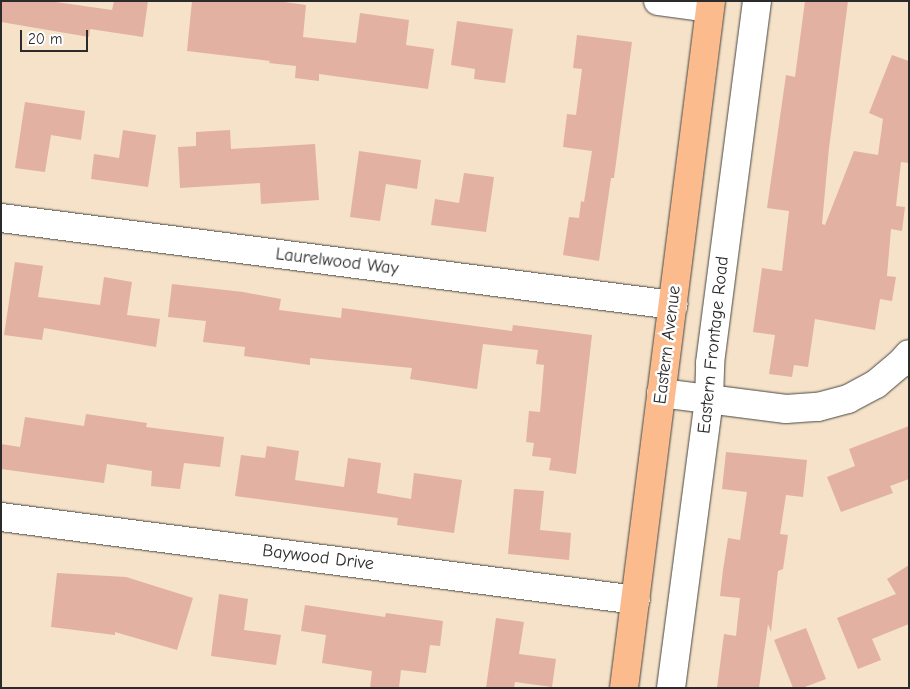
<!DOCTYPE html>
<style>
body{margin:0}
#map{position:relative;width:910px;height:689px;overflow:hidden;background:#f5e2c8;font-family:"Comic Neue",sans-serif}
div>[style]{position:absolute}
.building>*{inset:0;background:#e2b1a2}
.roads{filter:drop-shadow(0 0 1px #494643) drop-shadow(0 0 1px #494643)}
.minor>*{height:28px;margin:-14px;padding:0 14px;transform-origin:14px;border-radius:14px;background:#fff}
.major>*{height:28px;margin:-14px;padding:0 14px;transform-origin:14px;border-radius:14px;background:#fbbb8d}
span{translate:-50% -50%;white-space:nowrap;text-align:center;line-height:1.15;-webkit-text-stroke:5px #fff;paint-order:stroke}
.street-label{font-size:18px;color:#2b2b2b}
.frame{position:absolute;inset:0;border:2px solid #2b2b2b;pointer-events:none}
.scale{position:absolute;left:20px;top:30px;width:68px;height:22px;box-sizing:border-box;border:2px solid #2b2b2b;border-top:0;padding-left:6px;font-size:15px;line-height:18px;white-space:nowrap;color:#2b2b2b;-webkit-text-stroke:4px #fff;paint-order:stroke}
</style>
<div id="map">
<div class="building">
<i style="clip-path:polygon(1px 1px,49px 1px,112px 10px,114px 1px,148px 1px,143px 37px,90px 29px,89px 37px,1px 22px)"></i>
<i style="clip-path:polygon(192px 1px,277px 1px,306px 5px,303px 37px,356px 43px,360px 13px,409px 20px,406px 45px,434px 49px,428px 89px,319px 74px,319px 81px,295px 78px,296px 66px,269px 63px,270px 61px,187px 51px)"></i>
<i style="clip-path:polygon(805px 1px,848px 1px,829px 148px,822px 224px,825px 225px,854px 151px,878px 155px,883px 119px,869px 113px,892px 55px,909px 61px,909px 163px,901px 162px,896px 206px,905px 207px,902px 231px,891px 229px,887px 276px,896px 277px,892px 301px,880px 299px,875px 330px,815px 319px,808px 367px,794px 365px,792px 377px,769px 374px,775px 335px,753px 332px,762px 268px,782px 271px,789px 211px,767px 208px,786px 75px,795px 77px)"></i>
<i style="clip-path:polygon(457px 21px,513px 29px,505px 83px,474px 79px,475px 69px,451px 65px)"></i>
<i style="clip-path:polygon(577px 35px,632px 42px,614px 178px,611px 178px,599px 261px,563px 255px,569px 217px,579px 218px,581px 201px,584px 202px,592px 151px,563px 147px,567px 114px,576px 115px,582px 69px,573px 68px)"></i>
<i style="clip-path:polygon(25px 102px,85px 111px,81px 140px,51px 135px,45px 172px,15px 168px)"></i>
<i style="clip-path:polygon(123px 130px,156px 135px,148px 187px,91px 179px,94px 154px,119px 158px)"></i>
<i style="clip-path:polygon(230px 130px,231px 149px,315px 144px,319px 200px,261px 204px,260px 183px,180px 188px,178px 147px,196px 146px,196px 132px)"></i>
<i style="clip-path:polygon(359px 151px,421px 160px,417px 189px,386px 184px,380px 221px,350px 217px)"></i>
<i style="clip-path:polygon(464px 173px,494px 177px,486px 232px,431px 225px,435px 199px,459px 203px)"></i>
<i style="clip-path:polygon(15px 262px,43px 266px,38px 297px,100px 305px,104px 277px,132px 282px,127px 315px,160px 319px,156px 347px,44px 328px,42px 340px,4px 335px)"></i>
<i style="clip-path:polygon(172px 284px,243px 292px,281px 299px,279px 310px,341px 318px,342px 308px,512px 331px,513px 325px,592px 335px,576px 474px,549px 470px,551px 458px,532px 456px,534px 443px,526px 442px,529px 411px,540px 412px,544px 365px,536px 364px,538px 350px,483px 344px,477px 389px,410px 379px,412px 368px,310px 358px,310px 365px,244px 356px,245px 347px,203px 342px,206px 321px,168px 317px)"></i>
<i style="clip-path:polygon(86px 414px,147px 423px,146px 427px,224px 437px,220px 467px,184px 463px,180px 489px,151px 486px,152px 471px,107px 464px,104px 483px,1px 469px,1px 444px,20px 447px,25px 417px,84px 426px)"></i>
<i style="clip-path:polygon(909px 426px,909px 479px,890px 486px,893px 493px,841px 512px,827px 477px,855px 466px,849px 449px)"></i>
<i style="clip-path:polygon(267px 446px,299px 451px,295px 480px,344px 487px,348px 458px,381px 463px,377px 493px,411px 499px,414px 473px,462px 480px,454px 533px,397px 525px,398px 518px,235px 496px,241px 455px,265px 458px)"></i>
<i style="clip-path:polygon(726px 452px,807px 460px,803px 497px,786px 495px,780px 534px,788px 535px,783px 569px,778px 571px,771px 632px,768px 624px,759px 688px,717px 688px,724px 634px,736px 636px,740px 598px,720px 596px,723px 570px,728px 538px,740px 540px,747px 492px,722px 489px)"></i>
<i style="clip-path:polygon(514px 489px,544px 491px,540px 530px,571px 533px,569px 560px,508px 554px)"></i>
<i style="clip-path:polygon(909px 565px,909px 624px,872px 639px,881px 660px,858px 669px,837px 618px,896px 594px,887px 579px)"></i>
<i style="clip-path:polygon(57px 573px,126px 577px,193px 598px,177px 650px,115px 632px,115px 635px,51px 627px)"></i>
<i style="clip-path:polygon(219px 594px,248px 599px,244px 630px,281px 635px,276px 665px,211px 656px)"></i>
<i style="clip-path:polygon(305px 605px,385px 617px,386px 613px,443px 621px,440px 646px,430px 645px,426px 673px,401px 670px,399px 688px,370px 688px,372px 671px,322px 663px,326px 635px,301px 631px)"></i>
<i style="clip-path:polygon(496px 618px,524px 622px,519px 654px,556px 659px,552px 687px,515px 682px,514px 688px,486px 688px)"></i>
<i style="clip-path:polygon(806px 628px,826px 679px,802px 688px,793px 688px,774px 640px)"></i>
</div>
<div class="roads">
<div class="minor">
<i style="left:658px;top:1px;width:52px;rotate:7.7deg"></i>
<i style="left:1px;top:218px;width:678px;rotate:7.38deg"></i>
<i style="left:661px;top:393px;width:126px;rotate:7.3deg"></i>
<i style="left:786px;top:409px;width:32px;rotate:-4deg"></i>
<i style="left:818px;top:407px;width:31px;rotate:-15deg"></i>
<i style="left:848px;top:399px;width:32px;rotate:-28deg"></i>
<i style="left:876px;top:384px;width:31px;rotate:-40deg"></i>
<i style="left:900px;top:364px;width:13px;rotate:-48deg"></i>
<i style="left:1px;top:517px;width:640px;rotate:7.45deg"></i>
<i style="left:671px;top:688px;width:291px;rotate:-82.5deg"></i>
<i style="left:709px;top:399px;width:36px;rotate:-88deg"></i>
<i style="left:710px;top:363px;width:365px;rotate:-82.6deg"></i>
</div>
<div class="major">
<i style="left:624px;top:688px;width:692px;rotate:-82.78deg"></i>
</div>
</div>
<div class="street-label">
<span style="left:337px;top:262px;rotate:7deg">Laurelwood Way</span>
<span style="left:668px;top:345px;rotate:-83deg">Eastern Avenue</span>
<span style="left:714px;top:345px;rotate:-84deg">Eastern Frontage Road</span>
<span style="left:318px;top:558px;rotate:7deg">Baywood Drive</span>
</div>
<div class="frame"></div>
<div class="scale">20 m</div>
</div>
